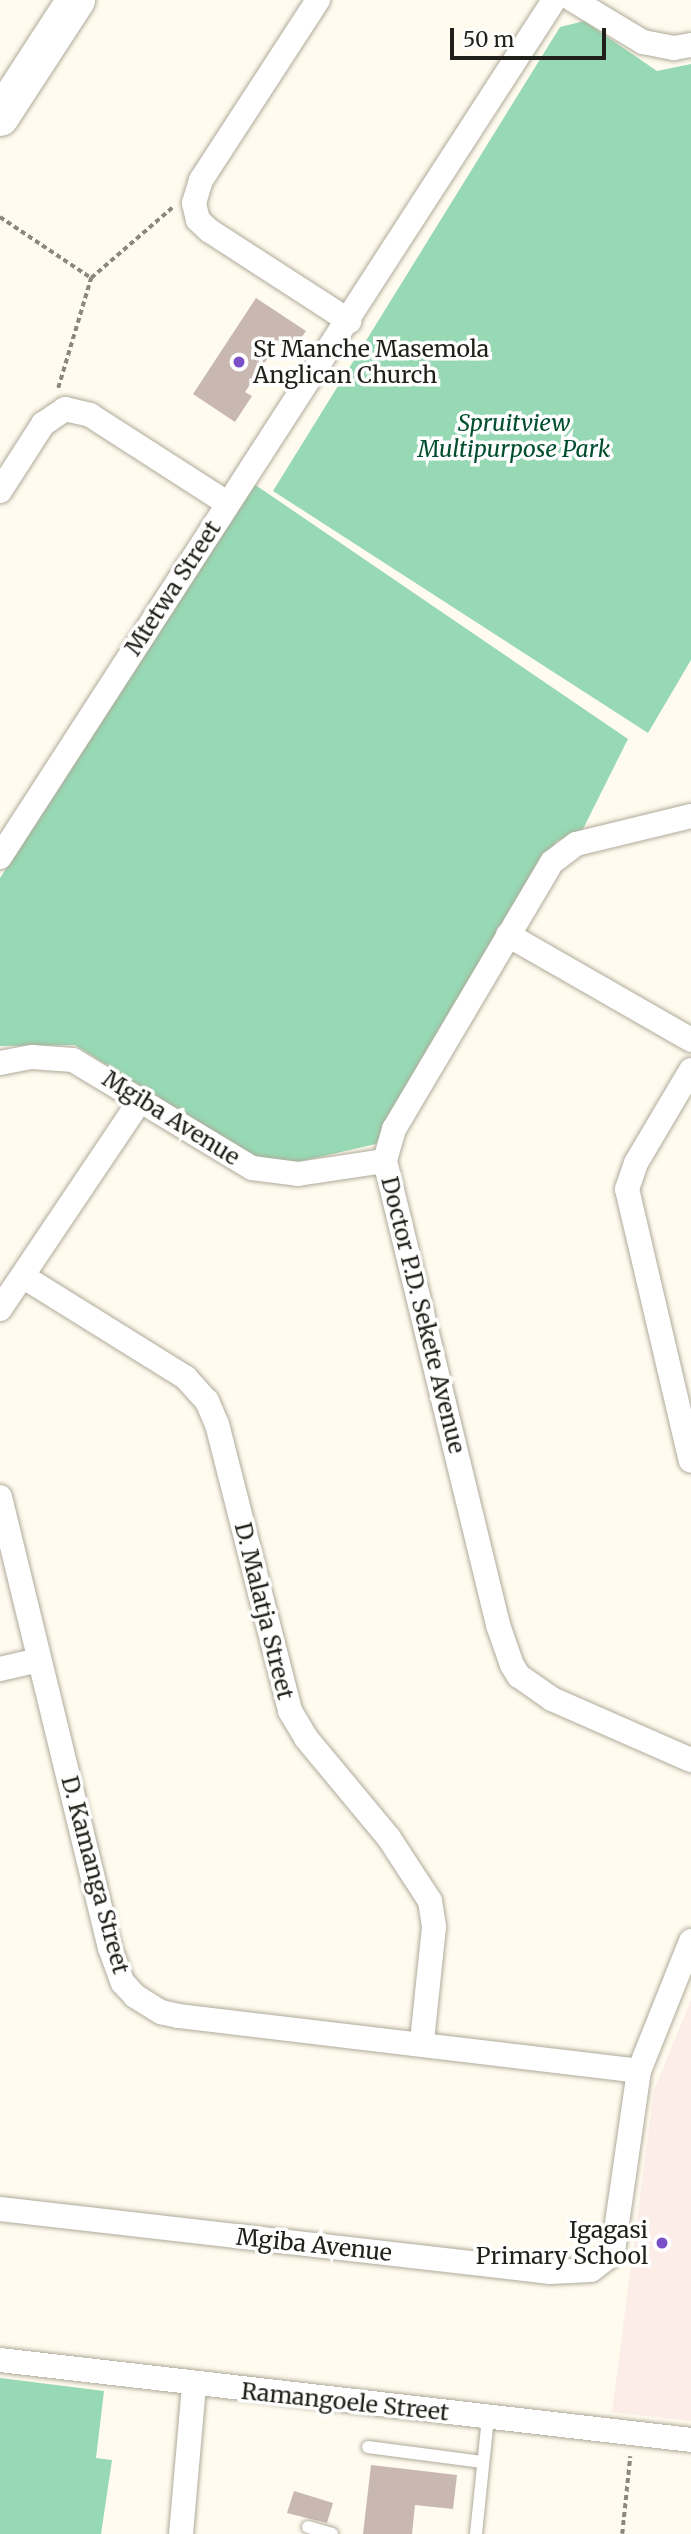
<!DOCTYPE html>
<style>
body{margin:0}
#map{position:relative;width:691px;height:2534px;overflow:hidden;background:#fffbee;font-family:Merriweather,serif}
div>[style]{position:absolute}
.education>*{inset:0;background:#fcede8}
.green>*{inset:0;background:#97d9b4}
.building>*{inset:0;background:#c8b8b0}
.path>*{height:3.5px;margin-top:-1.75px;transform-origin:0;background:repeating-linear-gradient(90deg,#8b887f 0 5px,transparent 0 8.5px)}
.roads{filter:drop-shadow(0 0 2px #afaa9b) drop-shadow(0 0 2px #afaa9b)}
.service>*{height:12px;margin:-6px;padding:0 6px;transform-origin:6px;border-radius:6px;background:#fff}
.minor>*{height:24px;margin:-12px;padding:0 12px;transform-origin:12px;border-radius:12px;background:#fff}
.motorway>*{height:38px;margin:-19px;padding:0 19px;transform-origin:19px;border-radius:19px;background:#fff}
.dots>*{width:19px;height:19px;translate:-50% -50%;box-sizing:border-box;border:4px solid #fff;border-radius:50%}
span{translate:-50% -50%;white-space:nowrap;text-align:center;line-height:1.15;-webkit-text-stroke:7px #fff;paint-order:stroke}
.poi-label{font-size:23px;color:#201f19}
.left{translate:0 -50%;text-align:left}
.right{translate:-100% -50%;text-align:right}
.park-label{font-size:23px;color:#004e2f;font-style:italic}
.street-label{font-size:23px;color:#201f19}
.scale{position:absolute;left:450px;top:28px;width:156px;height:32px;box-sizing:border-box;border:4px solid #201f19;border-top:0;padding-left:9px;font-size:21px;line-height:24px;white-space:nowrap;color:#201f19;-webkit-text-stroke:5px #fff;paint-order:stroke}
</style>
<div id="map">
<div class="education">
<i style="clip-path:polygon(691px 2000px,691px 2421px,612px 2412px,654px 2090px)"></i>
</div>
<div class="green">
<i style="clip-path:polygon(584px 21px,657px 71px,691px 64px,691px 660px,648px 733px,273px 491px,560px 27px)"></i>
<i style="clip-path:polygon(254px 484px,628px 739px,583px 829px,557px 841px,527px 883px,376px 1144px,289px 1164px,260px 1161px,75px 1045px,0 1046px,0 878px)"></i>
<i style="clip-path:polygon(0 2378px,104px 2391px,96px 2458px,112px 2460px,101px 2534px,0 2534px)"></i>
</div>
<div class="building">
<i style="clip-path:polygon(256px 298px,306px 331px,291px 352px,278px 343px,245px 392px,252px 396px,235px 422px,193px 394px)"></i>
<i style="clip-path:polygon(371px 2465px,457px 2475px,453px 2509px,415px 2505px,412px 2534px,363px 2534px)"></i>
<i style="clip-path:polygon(294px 2491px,333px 2503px,327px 2523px,287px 2513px)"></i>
</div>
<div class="path">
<i style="left:0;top:217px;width:110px;rotate:33.8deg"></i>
<i style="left:58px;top:388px;width:115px;rotate:-73.3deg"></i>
<i style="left:91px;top:278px;width:108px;rotate:-40.9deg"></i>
<i style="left:622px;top:2534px;width:78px;rotate:-84.1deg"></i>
</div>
<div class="roads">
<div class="service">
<i style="left:368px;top:2447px;width:115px;rotate:7.5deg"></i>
<i style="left:308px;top:2527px;width:25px;rotate:16deg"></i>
<i style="left:476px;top:2534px;width:118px;rotate:-84.1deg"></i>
</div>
<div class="minor">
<i style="left:318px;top:0;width:215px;rotate:123deg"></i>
<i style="left:201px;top:180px;width:24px;rotate:107deg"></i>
<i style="left:194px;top:203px;width:17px;rotate:77deg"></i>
<i style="left:198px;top:220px;width:16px;rotate:43deg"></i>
<i style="left:210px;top:231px;width:166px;rotate:32.9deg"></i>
<i style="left:573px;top:0;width:82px;rotate:31deg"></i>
<i style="left:643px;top:42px;width:32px;rotate:11deg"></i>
<i style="left:674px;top:48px;width:17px;rotate:-10deg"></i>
<i style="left:0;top:491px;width:80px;rotate:-57.3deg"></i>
<i style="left:43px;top:424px;width:27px;rotate:-34deg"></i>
<i style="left:65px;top:409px;width:26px;rotate:13deg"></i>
<i style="left:90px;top:415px;width:163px;rotate:32.7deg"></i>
<i style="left:691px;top:816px;width:118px;rotate:166.3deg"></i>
<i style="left:576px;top:844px;width:30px;rotate:143deg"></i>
<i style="left:552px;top:862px;width:310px;rotate:120.6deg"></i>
<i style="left:394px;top:1129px;width:33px;rotate:106deg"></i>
<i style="left:385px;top:1161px;width:478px;rotate:76.3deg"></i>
<i style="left:498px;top:1625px;width:42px;rotate:70.7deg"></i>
<i style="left:512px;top:1665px;width:13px;rotate:58deg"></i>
<i style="left:519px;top:1676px;width:40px;rotate:34.9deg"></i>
<i style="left:552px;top:1699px;width:152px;rotate:23.7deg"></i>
<i style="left:0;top:857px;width:1020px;rotate:-57.12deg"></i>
<i style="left:508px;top:935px;width:211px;rotate:29.8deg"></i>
<i style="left:0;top:1063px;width:33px;rotate:-11deg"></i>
<i style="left:32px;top:1057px;width:41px;rotate:4.2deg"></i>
<i style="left:73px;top:1060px;width:209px;rotate:31.1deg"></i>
<i style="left:252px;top:1168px;width:46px;rotate:7.4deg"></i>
<i style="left:298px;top:1174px;width:88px;rotate:-8.5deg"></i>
<i style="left:691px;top:1070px;width:108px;rotate:120.6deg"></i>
<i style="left:636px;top:1163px;width:28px;rotate:109deg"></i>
<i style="left:627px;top:1189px;width:279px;rotate:76.8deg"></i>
<i style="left:24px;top:1277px;width:191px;rotate:31.9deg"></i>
<i style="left:186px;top:1378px;width:31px;rotate:48deg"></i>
<i style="left:207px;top:1401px;width:25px;rotate:67deg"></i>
<i style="left:217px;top:1424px;width:296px;rotate:75.7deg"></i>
<i style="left:290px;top:1711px;width:31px;rotate:59deg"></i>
<i style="left:306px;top:1738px;width:130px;rotate:50.3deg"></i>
<i style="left:389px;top:1838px;width:75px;rotate:56.9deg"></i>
<i style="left:430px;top:1901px;width:26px;rotate:81deg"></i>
<i style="left:434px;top:1927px;width:116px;rotate:96deg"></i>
<i style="left:0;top:1309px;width:253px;rotate:-56.1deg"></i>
<i style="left:0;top:1497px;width:464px;rotate:76.3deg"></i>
<i style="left:110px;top:1948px;width:37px;rotate:70deg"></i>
<i style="left:123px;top:1983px;width:18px;rotate:47deg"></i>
<i style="left:135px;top:1996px;width:31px;rotate:32deg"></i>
<i style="left:161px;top:2012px;width:18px;rotate:13deg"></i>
<i style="left:179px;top:2016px;width:463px;rotate:6.8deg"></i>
<i style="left:0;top:1669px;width:40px;rotate:-13deg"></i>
<i style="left:0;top:2209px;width:554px;rotate:6.53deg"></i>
<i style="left:550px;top:2272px;width:41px;rotate:-2.8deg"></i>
<i style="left:591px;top:2270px;width:25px;rotate:-37deg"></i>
<i style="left:611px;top:2255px;width:11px;rotate:-75deg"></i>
<i style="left:614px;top:2244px;width:175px;rotate:-81.8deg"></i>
<i style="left:639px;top:2071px;width:140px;rotate:-68.2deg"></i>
<i style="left:0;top:2360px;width:696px;rotate:6.6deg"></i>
<i style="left:181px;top:2534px;width:150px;rotate:-85deg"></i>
</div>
<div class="motorway">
<i style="left:0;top:117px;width:140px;rotate:-57deg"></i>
</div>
</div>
<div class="dots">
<i style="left:239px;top:362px;background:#7b4fc8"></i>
<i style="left:662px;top:2243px;background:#7b4fc8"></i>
</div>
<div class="poi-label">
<span class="left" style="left:253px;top:362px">St Manche Masemola<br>Anglican Church</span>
<span class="right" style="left:648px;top:2243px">Igagasi<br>Primary School</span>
</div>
<div class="park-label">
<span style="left:514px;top:436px">Spruitview<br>Multipurpose Park</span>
</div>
<div class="street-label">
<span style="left:173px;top:588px;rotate:-57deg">Mtetwa Street</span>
<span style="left:171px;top:1118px;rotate:32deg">Mgiba Avenue</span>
<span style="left:423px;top:1315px;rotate:76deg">Doctor P.D. Sekete Avenue</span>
<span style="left:264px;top:1611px;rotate:76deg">D. Malatja Street</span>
<span style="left:95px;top:1875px;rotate:75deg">D. Kamanga Street</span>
<span style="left:314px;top:2245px;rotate:6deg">Mgiba Avenue</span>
<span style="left:345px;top:2402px;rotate:6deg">Ramangoele Street</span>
</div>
<div class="scale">50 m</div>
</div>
